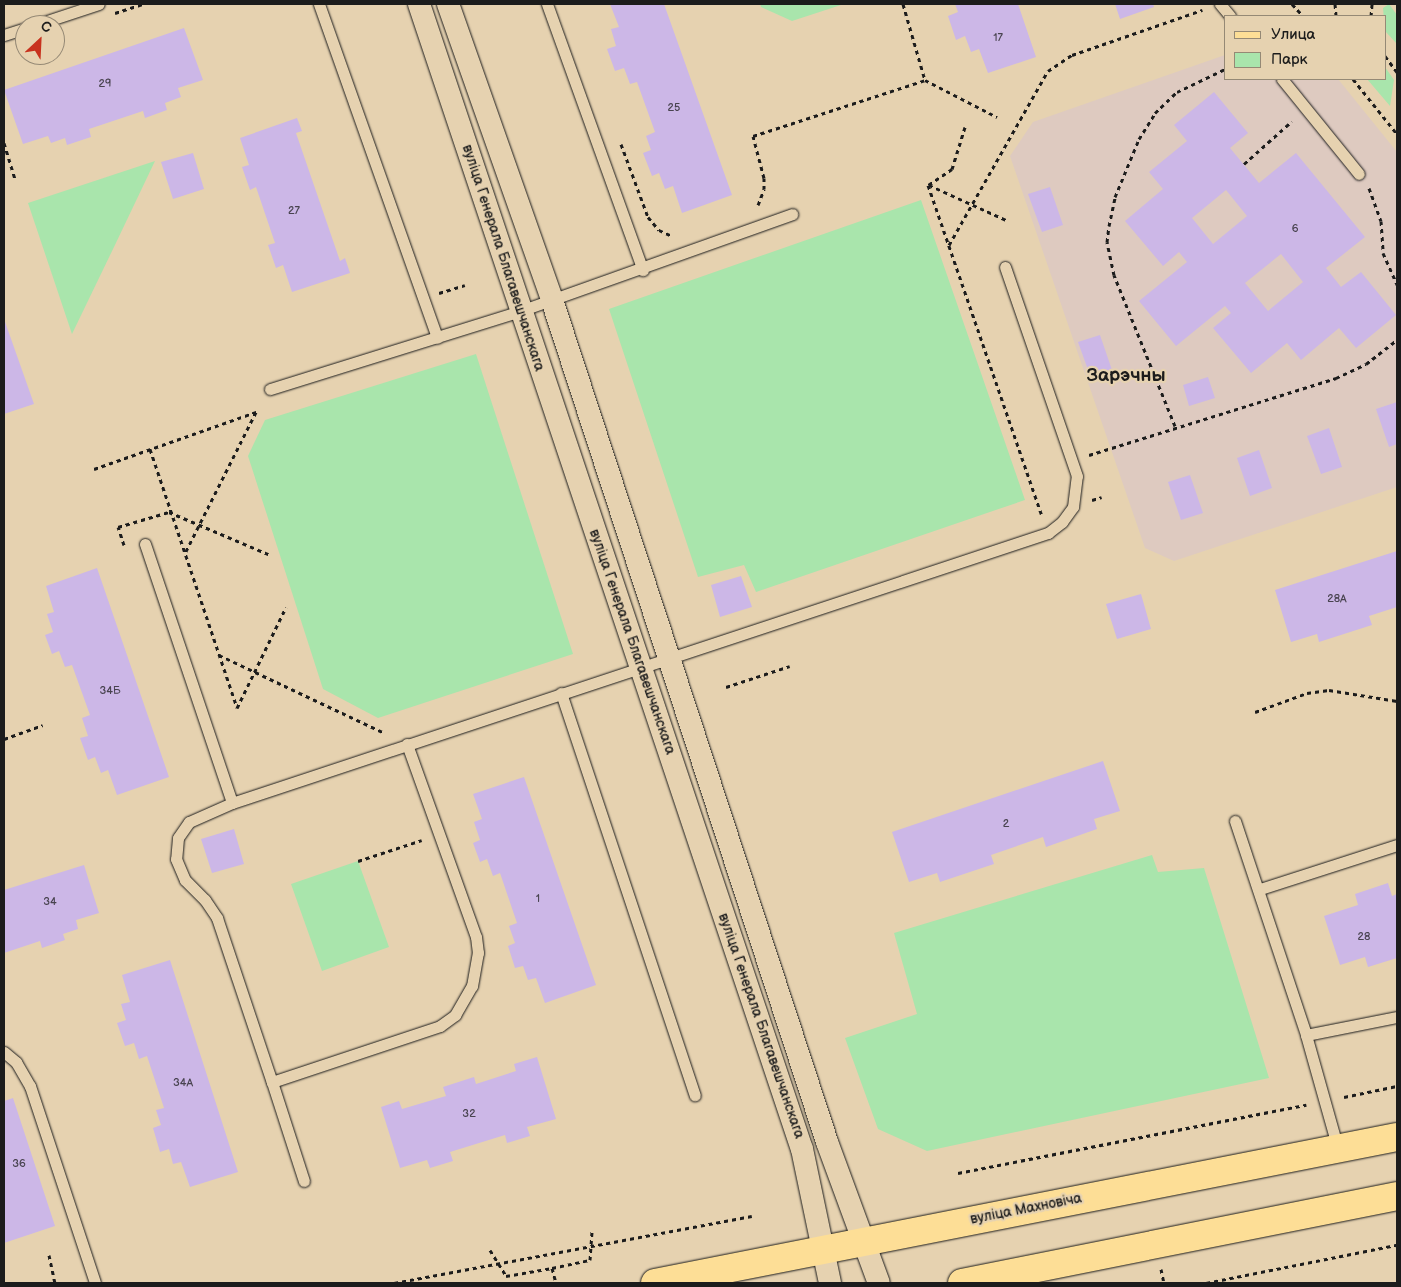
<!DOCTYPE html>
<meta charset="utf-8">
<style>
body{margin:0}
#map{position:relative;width:1401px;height:1287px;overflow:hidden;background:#e6d2b0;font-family:"Balsamiq Sans",sans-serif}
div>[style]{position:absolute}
.built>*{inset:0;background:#decac0}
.green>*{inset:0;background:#a9e5ac}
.building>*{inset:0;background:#ccb7e7}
.path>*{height:3px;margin-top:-1.5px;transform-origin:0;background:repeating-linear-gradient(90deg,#1c1c1c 0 4px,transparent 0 8px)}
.roads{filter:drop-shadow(0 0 1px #1c1c1c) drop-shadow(0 0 1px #1c1c1c)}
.service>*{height:11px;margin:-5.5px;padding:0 5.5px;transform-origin:5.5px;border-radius:5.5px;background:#e6d2b0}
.minor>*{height:22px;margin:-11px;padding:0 11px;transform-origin:11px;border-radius:11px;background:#e6d2b0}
.primary>*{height:28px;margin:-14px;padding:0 14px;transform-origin:14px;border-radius:14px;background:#fdde96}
span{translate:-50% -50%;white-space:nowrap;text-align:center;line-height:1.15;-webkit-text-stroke:4.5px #e6d2b0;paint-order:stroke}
.number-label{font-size:11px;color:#48434f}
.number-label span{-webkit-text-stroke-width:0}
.street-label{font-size:14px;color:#1c1c1c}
.district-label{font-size:19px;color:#1c1c1c;font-weight:700}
.frame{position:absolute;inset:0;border:5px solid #1c1c1c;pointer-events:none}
.legend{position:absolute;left:1224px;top:15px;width:162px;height:65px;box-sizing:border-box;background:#e6d2b0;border:1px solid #958975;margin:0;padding:6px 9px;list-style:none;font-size:15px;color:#1c1c1c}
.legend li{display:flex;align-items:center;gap:10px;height:25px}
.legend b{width:25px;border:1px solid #958975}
.north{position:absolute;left:15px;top:15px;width:50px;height:50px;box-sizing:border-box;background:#e6d2b0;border:1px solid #958975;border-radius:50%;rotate:25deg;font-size:14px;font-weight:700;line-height:20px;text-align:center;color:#1c1c1c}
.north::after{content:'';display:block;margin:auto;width:18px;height:22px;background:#c8321e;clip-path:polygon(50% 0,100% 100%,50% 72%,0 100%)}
</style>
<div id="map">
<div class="built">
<i style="clip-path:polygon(1225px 55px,1225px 79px,1338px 79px,1397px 152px,1397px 487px,1174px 561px,1145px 548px,1010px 156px,1033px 122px)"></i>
</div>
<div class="green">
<i style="clip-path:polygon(760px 4px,844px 4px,792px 21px,761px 7px)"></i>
<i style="clip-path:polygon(1389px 4px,1397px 15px,1397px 44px,1385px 31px,1383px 8px)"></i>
<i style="clip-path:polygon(1385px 67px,1394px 80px,1390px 106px,1367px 79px,1385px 79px)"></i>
<i style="clip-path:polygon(155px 161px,114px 247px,72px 334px,28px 203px)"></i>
<i style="clip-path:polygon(921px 200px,1025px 500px,756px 592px,744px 565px,698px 577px,609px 309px)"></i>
<i style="clip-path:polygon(476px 354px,573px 654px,378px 718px,323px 689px,248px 456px,265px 420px)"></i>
<i style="clip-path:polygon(1152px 855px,1158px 872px,1204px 868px,1269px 1078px,927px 1151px,878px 1129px,845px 1038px,917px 1014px,894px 933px)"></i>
<i style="clip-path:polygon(358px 861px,389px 947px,322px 971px,291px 884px)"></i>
</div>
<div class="building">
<i style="clip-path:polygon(610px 4px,664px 4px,732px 195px,682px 213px,673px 186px,665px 189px,659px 173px,652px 176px,643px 153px,651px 150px,646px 136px,655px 132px,637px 82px,630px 84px,624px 68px,615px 71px,607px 49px,616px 46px,611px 29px,619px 27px)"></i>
<i style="clip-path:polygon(955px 4px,1018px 4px,1036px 57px,988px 73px,979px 49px,971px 52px,965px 36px,956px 40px,948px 16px,958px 12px)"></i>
<i style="clip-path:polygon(1115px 4px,1153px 4px,1154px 7px,1120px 19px)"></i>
<i style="clip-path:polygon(184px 28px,203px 80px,178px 88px,181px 97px,165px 103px,167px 110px,145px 118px,143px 111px,89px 129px,91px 137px,67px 145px,65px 138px,51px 143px,48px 136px,23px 144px,4px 90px)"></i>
<i style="clip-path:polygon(evenodd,1214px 92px,1248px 133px,1230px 148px,1259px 183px,1296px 153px,1365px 237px,1326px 268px,1341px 287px,1361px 272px,1396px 315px,1356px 348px,1339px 328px,1301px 360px,1287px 343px,1251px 373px,1213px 328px,1231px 313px,1225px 306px,1176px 346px,1139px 301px,1187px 262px,1179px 252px,1163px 266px,1125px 221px,1163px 189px,1149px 172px,1187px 141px,1174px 125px,1214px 92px,1226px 190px,1247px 216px,1213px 244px,1192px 218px,1226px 190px,1214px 92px,1281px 254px,1303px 282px,1268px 311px,1245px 283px,1281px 254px)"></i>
<i style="clip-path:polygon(297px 118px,302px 131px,296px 133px,340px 261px,345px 258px,350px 273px,292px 292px,283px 265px,276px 268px,268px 245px,275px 243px,256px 187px,250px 190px,242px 167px,249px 165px,240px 138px)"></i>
<i style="clip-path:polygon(193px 153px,204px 189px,173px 199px,161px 162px)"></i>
<i style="clip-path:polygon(1050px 187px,1063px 225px,1042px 232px,1028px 194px)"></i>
<i style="clip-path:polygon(4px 319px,34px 404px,4px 414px)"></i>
<i style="clip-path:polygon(1100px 335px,1113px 373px,1092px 381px,1078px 342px)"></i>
<i style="clip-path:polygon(1208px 377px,1215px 398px,1189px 406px,1183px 385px)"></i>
<i style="clip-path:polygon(1397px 402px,1397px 444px,1389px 447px,1376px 409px)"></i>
<i style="clip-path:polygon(1329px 428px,1342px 467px,1321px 474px,1307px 436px)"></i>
<i style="clip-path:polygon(1259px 450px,1272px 488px,1250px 496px,1237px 458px)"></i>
<i style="clip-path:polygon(1190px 475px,1203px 513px,1181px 520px,1168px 482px)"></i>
<i style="clip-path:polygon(1397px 551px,1397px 607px,1369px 616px,1372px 625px,1319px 642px,1317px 634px,1291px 642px,1275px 590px)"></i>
<i style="clip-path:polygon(97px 568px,169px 777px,117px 795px,108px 770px,101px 773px,95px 757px,88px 760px,80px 738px,88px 736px,82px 718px,90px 715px,72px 665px,65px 667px,59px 651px,52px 654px,45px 635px,53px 632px,47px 614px,54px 612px,46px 586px)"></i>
<i style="clip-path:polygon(741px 576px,752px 607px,720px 617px,711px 585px)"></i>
<i style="clip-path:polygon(1141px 594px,1151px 629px,1117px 639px,1106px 604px)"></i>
<i style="clip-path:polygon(1103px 761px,1120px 811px,1094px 819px,1097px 829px,1046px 847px,1043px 837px,991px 855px,994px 864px,940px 882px,937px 873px,909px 882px,892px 832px)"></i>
<i style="clip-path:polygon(524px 777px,596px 985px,545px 1003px,536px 978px,528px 980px,523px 966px,515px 968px,508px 946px,515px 943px,509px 926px,517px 923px,500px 873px,493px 876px,487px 859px,480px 862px,473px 843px,480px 840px,474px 822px,482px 819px,473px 794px)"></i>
<i style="clip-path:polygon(234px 829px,244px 864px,212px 873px,201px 839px)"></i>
<i style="clip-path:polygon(84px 865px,99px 913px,76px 920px,78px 929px,63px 934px,65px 940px,42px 948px,40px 941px,4px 953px,4px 890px)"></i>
<i style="clip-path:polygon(1388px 883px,1392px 896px,1397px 894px,1397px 958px,1368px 967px,1365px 957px,1340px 965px,1324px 916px,1358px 905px,1355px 894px)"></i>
<i style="clip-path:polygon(170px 960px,238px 1172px,190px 1187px,181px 1162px,173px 1164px,169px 1149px,160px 1152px,153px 1128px,161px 1125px,156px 1110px,164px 1108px,147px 1056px,139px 1059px,134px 1043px,125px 1046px,117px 1023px,126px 1020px,121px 1004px,130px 1002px,122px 975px)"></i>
<i style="clip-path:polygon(537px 1057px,556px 1119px,527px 1127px,530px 1136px,507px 1143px,505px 1135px,450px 1152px,453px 1161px,430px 1168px,427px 1160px,400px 1168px,381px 1107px,399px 1101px,402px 1109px,446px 1096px,443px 1087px,474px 1077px,476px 1084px,516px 1071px,514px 1064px)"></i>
<i style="clip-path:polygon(13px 1098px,55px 1226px,4px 1243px,4px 1101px)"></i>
</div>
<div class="path">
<i style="left:903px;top:4px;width:79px;rotate:73.9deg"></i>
<i style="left:925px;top:80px;width:81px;rotate:27.2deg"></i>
<i style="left:1292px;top:4px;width:16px;rotate:47deg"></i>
<i style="left:1335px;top:4px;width:12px;rotate:85deg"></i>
<i style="left:115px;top:13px;width:29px;rotate:-18deg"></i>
<i style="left:1371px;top:16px;width:12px;rotate:-85deg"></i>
<i style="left:1385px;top:56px;width:20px;rotate:53deg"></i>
<i style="left:1353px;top:79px;width:70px;rotate:51.3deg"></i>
<i style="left:965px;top:127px;width:44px;rotate:107.2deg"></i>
<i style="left:952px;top:169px;width:29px;rotate:146deg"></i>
<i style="left:928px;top:185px;width:348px;rotate:71deg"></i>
<i style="left:4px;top:143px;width:37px;rotate:73deg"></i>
<i style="left:621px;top:144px;width:78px;rotate:69.7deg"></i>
<i style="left:648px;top:217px;width:17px;rotate:50deg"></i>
<i style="left:659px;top:230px;width:14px;rotate:25deg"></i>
<i style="left:1244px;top:164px;width:64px;rotate:-41.9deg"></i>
<i style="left:929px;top:185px;width:85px;rotate:24.4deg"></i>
<i style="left:1369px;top:188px;width:35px;rotate:70deg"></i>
<i style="left:1381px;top:221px;width:32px;rotate:86deg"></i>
<i style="left:1383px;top:253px;width:35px;rotate:66deg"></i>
<i style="left:758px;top:205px;width:17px;rotate:-69deg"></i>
<i style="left:764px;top:189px;width:11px;rotate:-90deg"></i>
<i style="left:764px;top:178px;width:43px;rotate:-104.7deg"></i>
<i style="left:753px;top:136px;width:181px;rotate:-18deg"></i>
<i style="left:949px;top:245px;width:200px;rotate:-60.4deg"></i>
<i style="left:1048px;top:71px;width:29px;rotate:-34deg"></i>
<i style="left:1072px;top:55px;width:138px;rotate:-19.1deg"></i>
<i style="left:439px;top:293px;width:27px;rotate:-17deg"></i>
<i style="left:1175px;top:426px;width:163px;rotate:-112deg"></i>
<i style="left:1114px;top:275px;width:34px;rotate:-102deg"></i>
<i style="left:1107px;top:242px;width:16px;rotate:-83deg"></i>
<i style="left:1109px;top:226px;width:30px;rotate:-78deg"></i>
<i style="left:1115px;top:197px;width:63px;rotate:-67.5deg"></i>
<i style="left:1139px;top:139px;width:31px;rotate:-58deg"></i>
<i style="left:1155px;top:113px;width:30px;rotate:-44deg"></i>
<i style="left:1177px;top:92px;width:53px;rotate:-25.6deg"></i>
<i style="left:150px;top:449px;width:273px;rotate:71.4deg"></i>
<i style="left:237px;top:708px;width:112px;rotate:-64.1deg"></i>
<i style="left:1089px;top:455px;width:259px;rotate:-17.3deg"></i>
<i style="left:1336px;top:378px;width:33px;rotate:-25deg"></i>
<i style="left:1366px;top:364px;width:39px;rotate:-38deg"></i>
<i style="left:94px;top:469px;width:172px;rotate:-19.4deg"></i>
<i style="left:256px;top:412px;width:158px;rotate:116.7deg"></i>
<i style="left:1092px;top:500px;width:10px;rotate:-17deg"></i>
<i style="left:124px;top:545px;width:19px;rotate:-108deg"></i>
<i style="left:118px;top:527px;width:53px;rotate:-16.4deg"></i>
<i style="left:169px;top:512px;width:108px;rotate:23deg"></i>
<i style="left:219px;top:655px;width:181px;rotate:25.2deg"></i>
<i style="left:726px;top:687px;width:67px;rotate:-18.2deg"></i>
<i style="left:1255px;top:712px;width:55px;rotate:-20.1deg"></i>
<i style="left:1307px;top:693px;width:22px;rotate:-8deg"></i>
<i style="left:1329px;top:690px;width:69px;rotate:9.2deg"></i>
<i style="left:4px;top:739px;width:41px;rotate:-19.7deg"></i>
<i style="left:358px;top:861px;width:67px;rotate:-18.2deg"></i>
<i style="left:1344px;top:1097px;width:54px;rotate:-11.7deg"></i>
<i style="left:958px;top:1173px;width:355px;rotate:-11.1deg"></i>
<i style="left:490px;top:1250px;width:31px;rotate:58deg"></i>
<i style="left:506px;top:1276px;width:47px;rotate:-9.9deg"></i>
<i style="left:552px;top:1268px;width:39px;rotate:-12deg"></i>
<i style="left:590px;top:1260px;width:29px;rotate:-86deg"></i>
<i style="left:49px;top:1255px;width:29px;rotate:78deg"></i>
<i style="left:552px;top:1268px;width:16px;rotate:75deg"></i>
<i style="left:1161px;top:1269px;width:14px;rotate:78deg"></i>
<i style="left:394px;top:1283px;width:364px;rotate:-10.6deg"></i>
<i style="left:1206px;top:1283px;width:195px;rotate:-11.3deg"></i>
</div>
<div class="roads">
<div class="service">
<i style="left:319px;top:4px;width:354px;rotate:70.5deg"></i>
<i style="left:547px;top:4px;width:283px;rotate:70.2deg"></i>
<i style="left:1220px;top:4px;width:16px;rotate:50deg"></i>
<i style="left:35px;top:25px;width:67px;rotate:-18.2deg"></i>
<i style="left:4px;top:35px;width:22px;rotate:-18deg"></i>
<i style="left:1282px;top:79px;width:122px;rotate:51deg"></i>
<i style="left:270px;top:389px;width:262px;rotate:-17.3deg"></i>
<i style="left:520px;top:311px;width:289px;rotate:-19.6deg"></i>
<i style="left:145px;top:544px;width:273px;rotate:71.4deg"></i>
<i style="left:232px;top:803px;width:860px;rotate:-18.31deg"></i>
<i style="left:1048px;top:533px;width:18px;rotate:-38deg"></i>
<i style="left:1062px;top:522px;width:19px;rotate:-54deg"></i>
<i style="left:1073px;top:507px;width:31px;rotate:-83deg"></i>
<i style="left:1077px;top:476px;width:221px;rotate:-109deg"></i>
<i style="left:561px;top:693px;width:424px;rotate:71.6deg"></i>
<i style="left:232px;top:803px;width:47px;rotate:156.2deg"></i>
<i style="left:189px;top:822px;width:19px;rotate:125deg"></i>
<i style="left:178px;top:838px;width:21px;rotate:95deg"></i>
<i style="left:176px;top:859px;width:23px;rotate:67deg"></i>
<i style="left:185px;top:880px;width:28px;rotate:45deg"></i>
<i style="left:205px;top:900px;width:22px;rotate:56deg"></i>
<i style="left:217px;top:918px;width:173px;rotate:71.5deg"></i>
<i style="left:272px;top:1082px;width:177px;rotate:-18.4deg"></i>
<i style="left:440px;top:1026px;width:19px;rotate:-36deg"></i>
<i style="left:455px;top:1015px;width:34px;rotate:-60deg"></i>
<i style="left:472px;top:986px;width:34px;rotate:-80deg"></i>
<i style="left:478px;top:953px;width:16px;rotate:-97deg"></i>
<i style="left:476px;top:937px;width:205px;rotate:-109.7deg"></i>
<i style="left:1235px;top:821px;width:225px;rotate:71.6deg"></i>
<i style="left:1306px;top:1035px;width:118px;rotate:74.3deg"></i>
<i style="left:1260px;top:889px;width:144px;rotate:-17.8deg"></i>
<i style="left:1306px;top:1035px;width:93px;rotate:-11.2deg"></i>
<i style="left:4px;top:1052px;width:16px;rotate:40deg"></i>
<i style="left:16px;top:1062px;width:28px;rotate:60deg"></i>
<i style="left:30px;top:1086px;width:207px;rotate:71.7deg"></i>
<i style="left:272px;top:1082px;width:104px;rotate:72.1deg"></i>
</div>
<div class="minor">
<i style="left:419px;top:4px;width:1207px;rotate:71.51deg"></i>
<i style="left:802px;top:1149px;width:137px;rotate:78.2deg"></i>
<i style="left:448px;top:4px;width:314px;rotate:70.6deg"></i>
<i style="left:552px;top:300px;width:886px;rotate:71.91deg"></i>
<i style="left:827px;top:1142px;width:150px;rotate:69.8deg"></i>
</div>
<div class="primary">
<i style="left:655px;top:1283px;width:756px;rotate:-11.13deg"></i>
<i style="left:962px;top:1283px;width:444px;rotate:-11.3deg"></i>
</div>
</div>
<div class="number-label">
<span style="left:998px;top:38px">17</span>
<span style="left:105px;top:84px">29</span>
<span style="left:674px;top:108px">25</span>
<span style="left:294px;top:211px">27</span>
<span style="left:1295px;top:229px">6</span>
<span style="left:1337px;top:599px">28А</span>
<span style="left:110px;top:691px">34Б</span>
<span style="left:1006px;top:824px">2</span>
<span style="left:538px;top:899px">1</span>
<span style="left:50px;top:902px">34</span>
<span style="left:1364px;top:937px">28</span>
<span style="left:183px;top:1083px">34А</span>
<span style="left:469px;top:1114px">32</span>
<span style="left:19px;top:1164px">36</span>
</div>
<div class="street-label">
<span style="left:503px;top:258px;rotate:72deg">вуліца Генерала Благавешчанскага</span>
<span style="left:632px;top:642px;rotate:71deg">вуліца Генерала Благавешчанскага</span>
<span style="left:761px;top:1026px;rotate:71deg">вуліца Генерала Благавешчанскага</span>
<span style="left:1026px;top:1209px;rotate:-11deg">вуліца Махновіча</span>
</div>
<div class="district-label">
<span style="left:1126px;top:376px">Зарэчны</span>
</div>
<div class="frame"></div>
<ul class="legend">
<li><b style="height:6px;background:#fdde96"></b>Улица</li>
<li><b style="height:14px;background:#a9e5ac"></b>Парк</li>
</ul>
<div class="north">С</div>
</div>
